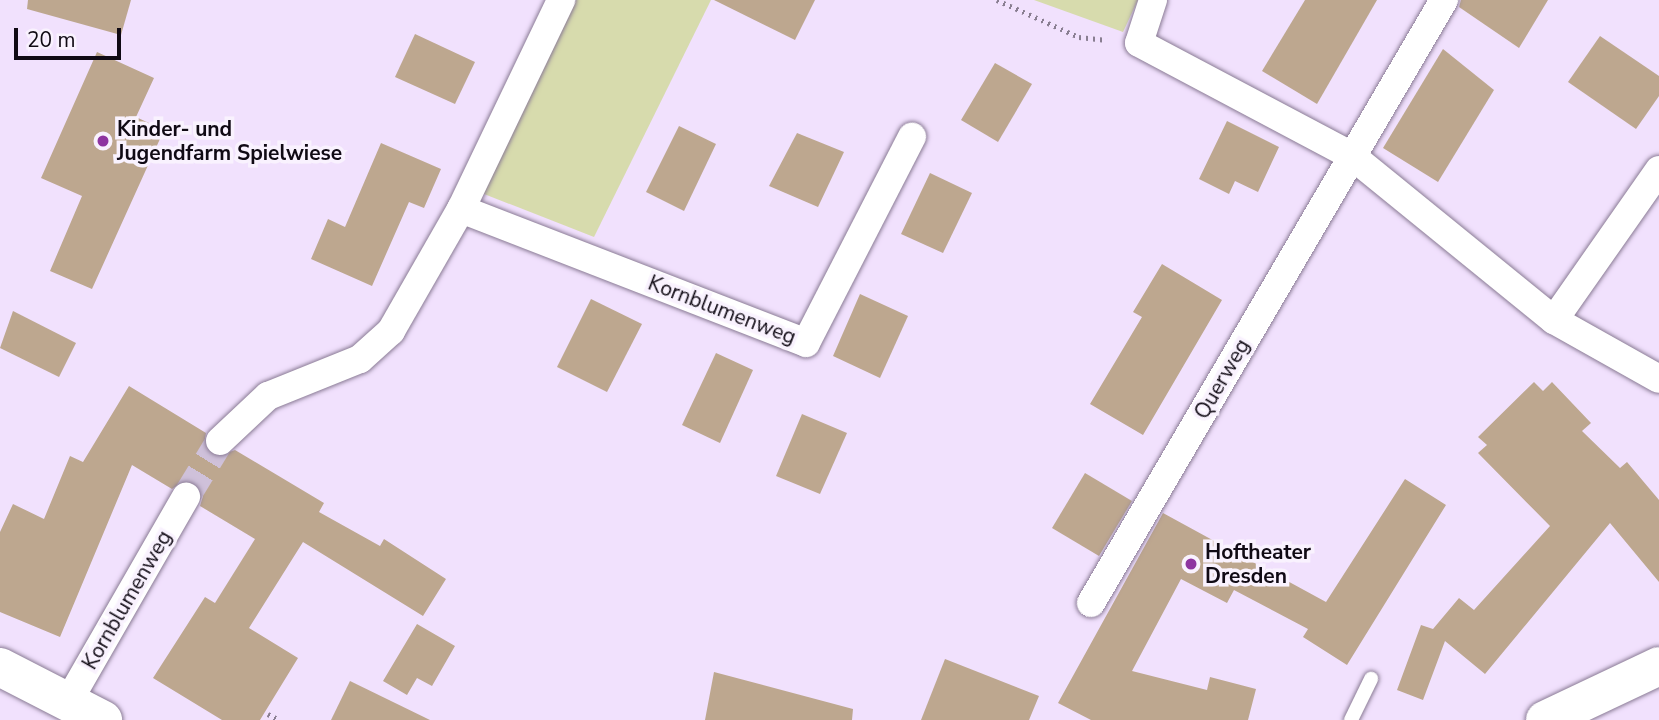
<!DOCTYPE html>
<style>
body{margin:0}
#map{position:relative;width:1659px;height:720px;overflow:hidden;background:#f1e1fd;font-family:"Nunito Sans",sans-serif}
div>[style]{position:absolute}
.green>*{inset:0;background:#d7dbad}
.building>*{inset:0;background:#bda78f}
.street-tunnel>*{height:28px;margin-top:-14px;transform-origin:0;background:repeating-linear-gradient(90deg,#cfc1da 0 28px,transparent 0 42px)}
.path>*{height:4.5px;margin-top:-2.25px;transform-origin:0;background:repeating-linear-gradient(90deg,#897e91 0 2px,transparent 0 7px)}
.roads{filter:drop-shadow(0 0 2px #8a7b95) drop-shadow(0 0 2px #8a7b95)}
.lane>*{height:14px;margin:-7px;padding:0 7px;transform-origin:7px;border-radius:7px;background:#fff}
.street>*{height:28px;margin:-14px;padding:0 14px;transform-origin:14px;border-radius:14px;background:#fff}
.secondary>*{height:38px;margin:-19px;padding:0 19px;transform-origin:19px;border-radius:19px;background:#fff}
.dots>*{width:19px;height:19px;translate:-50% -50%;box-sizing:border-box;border:4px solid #f9f2fe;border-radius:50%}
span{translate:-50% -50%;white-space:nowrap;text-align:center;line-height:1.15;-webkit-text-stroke:7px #f9f2fe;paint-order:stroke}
.poi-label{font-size:21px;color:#100a14;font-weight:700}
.left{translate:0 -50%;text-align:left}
.street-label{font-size:21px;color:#100a14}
.scale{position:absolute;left:14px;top:28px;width:107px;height:32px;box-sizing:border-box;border:4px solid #100a14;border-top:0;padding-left:9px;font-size:21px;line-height:24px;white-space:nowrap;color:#100a14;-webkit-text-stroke:5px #f9f2fe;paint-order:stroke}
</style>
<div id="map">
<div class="green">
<i style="clip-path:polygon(576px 0,711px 0,594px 237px,479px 192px)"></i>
<i style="clip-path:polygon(1034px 0,1138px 0,1123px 32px)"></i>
</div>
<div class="building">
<i style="clip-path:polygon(28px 0,131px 0,121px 35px,27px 9px)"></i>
<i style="clip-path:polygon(714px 0,815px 0,795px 40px)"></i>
<i style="clip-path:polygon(1305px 0,1377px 0,1317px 104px,1262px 71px)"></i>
<i style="clip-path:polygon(1461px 0,1548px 0,1519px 48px,1459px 7px)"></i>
<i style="clip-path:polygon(415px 34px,475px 62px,455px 104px,395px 77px)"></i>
<i style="clip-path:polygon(1600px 36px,1659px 76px,1659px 96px,1636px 129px,1568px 82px)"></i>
<i style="clip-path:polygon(1443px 49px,1494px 90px,1438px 182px,1383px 148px)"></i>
<i style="clip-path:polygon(97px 52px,154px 78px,136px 117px,164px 130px,92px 289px,50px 271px,82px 196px,41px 178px)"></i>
<i style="clip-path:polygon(995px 63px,1032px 84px,998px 142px,961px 120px)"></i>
<i style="clip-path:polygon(1227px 121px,1279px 147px,1258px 192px,1235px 181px,1229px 194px,1199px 179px)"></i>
<i style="clip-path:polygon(679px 126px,716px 144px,684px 211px,646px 192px)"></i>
<i style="clip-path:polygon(797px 133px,844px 152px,818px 207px,769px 186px)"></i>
<i style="clip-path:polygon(381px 143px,441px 169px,424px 208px,409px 202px,372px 286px,311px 259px,328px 219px,345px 227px)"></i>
<i style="clip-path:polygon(930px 173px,972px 193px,943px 253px,901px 234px)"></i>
<i style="clip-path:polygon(1162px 264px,1222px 300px,1143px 435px,1090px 404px,1142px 317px,1133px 312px)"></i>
<i style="clip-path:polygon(860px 294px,908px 316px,880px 378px,833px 356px)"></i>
<i style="clip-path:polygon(591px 299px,642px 324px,607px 392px,557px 367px)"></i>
<i style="clip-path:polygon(13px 311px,76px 343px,59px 377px,0 348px)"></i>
<i style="clip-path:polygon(716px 353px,753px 370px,720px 443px,682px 425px)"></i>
<i style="clip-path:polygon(1534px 382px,1543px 391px,1552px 382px,1591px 423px,1582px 431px,1620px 468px,1627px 462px,1659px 500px,1659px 582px,1610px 523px,1485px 674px,1445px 641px,1423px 700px,1397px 690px,1421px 625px,1433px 629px,1459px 598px,1474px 610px,1550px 526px,1478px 453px,1487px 445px,1478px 437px)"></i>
<i style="clip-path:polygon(129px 386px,206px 433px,204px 445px,215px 457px,235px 450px,324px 503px,319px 512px,380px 546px,384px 539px,446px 579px,423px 616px,303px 542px,249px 628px,298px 658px,260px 720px,222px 720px,153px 678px,205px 597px,215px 603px,255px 539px,200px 506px,203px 496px,195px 483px,185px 480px,172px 489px,132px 465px,60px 637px,0 612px,0 532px,13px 504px,44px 519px,70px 456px,83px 462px)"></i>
<i style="clip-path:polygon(802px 414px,847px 433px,820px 494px,776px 476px)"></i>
<i style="clip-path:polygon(1085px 473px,1132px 501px,1099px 556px,1052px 528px)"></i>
<i style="clip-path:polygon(1405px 479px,1446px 505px,1347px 665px,1303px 637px,1308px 629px,1234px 590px,1227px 603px,1181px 579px,1132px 671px,1207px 690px,1210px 677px,1256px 689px,1248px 720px,1091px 720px,1058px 703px,1163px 513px,1326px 602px)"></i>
<i style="clip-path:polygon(417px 624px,455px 646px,432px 686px,417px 678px,407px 695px,383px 681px)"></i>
<i style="clip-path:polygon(945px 659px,1039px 696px,1029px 720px,921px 720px)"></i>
<i style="clip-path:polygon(714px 672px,853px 709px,852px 720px,705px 720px)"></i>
<i style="clip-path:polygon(350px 681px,430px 720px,331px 720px)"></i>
</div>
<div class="street-tunnel">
<i style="left:186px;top:497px;width:66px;rotate:-58.7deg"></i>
</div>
<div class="path">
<i style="left:997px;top:0;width:90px;rotate:24.3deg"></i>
<i style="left:1079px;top:37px;width:28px;rotate:6deg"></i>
<i style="left:268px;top:714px;width:13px;rotate:27deg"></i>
</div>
<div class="roads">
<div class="lane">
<i style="left:1351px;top:720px;width:46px;rotate:-64deg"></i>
</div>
<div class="street">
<i style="left:1153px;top:0;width:45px;rotate:108deg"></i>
<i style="left:1139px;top:43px;width:241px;rotate:27.9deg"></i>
<i style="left:1352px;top:156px;width:260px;rotate:39.1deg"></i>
<i style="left:1554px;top:320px;width:120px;rotate:29.3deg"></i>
<i style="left:461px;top:209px;width:370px;rotate:21.2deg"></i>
<i style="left:806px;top:343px;width:232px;rotate:-62.8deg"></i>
<i style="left:1554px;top:320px;width:183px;rotate:-55deg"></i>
<i style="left:220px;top:441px;width:66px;rotate:-43.2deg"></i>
<i style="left:268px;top:396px;width:99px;rotate:-21.9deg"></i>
<i style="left:360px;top:359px;width:42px;rotate:-42.1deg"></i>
<i style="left:391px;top:331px;width:141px;rotate:-60.2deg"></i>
<i style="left:461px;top:209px;width:232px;rotate:-64.4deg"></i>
<i style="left:1091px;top:603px;width:699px;rotate:-59.66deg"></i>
<i style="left:68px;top:702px;width:237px;rotate:-60.1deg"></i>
</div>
<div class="secondary">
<i style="left:0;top:667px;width:116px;rotate:27.2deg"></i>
<i style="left:1545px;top:720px;width:126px;rotate:-25.3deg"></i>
</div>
</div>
<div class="dots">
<i style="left:103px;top:141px;background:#8e34a0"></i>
<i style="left:1191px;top:564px;background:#8e34a0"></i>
</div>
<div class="poi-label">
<span class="left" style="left:117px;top:141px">Kinder- und<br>Jugendfarm Spielwiese</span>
<span class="left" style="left:1205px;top:564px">Hoftheater<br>Dresden</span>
</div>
<div class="street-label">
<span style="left:722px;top:310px;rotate:21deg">Kornblumenweg</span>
<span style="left:1222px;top:379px;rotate:-60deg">Querweg</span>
<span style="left:127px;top:600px;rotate:-60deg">Kornblumenweg</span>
</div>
<div class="scale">20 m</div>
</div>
